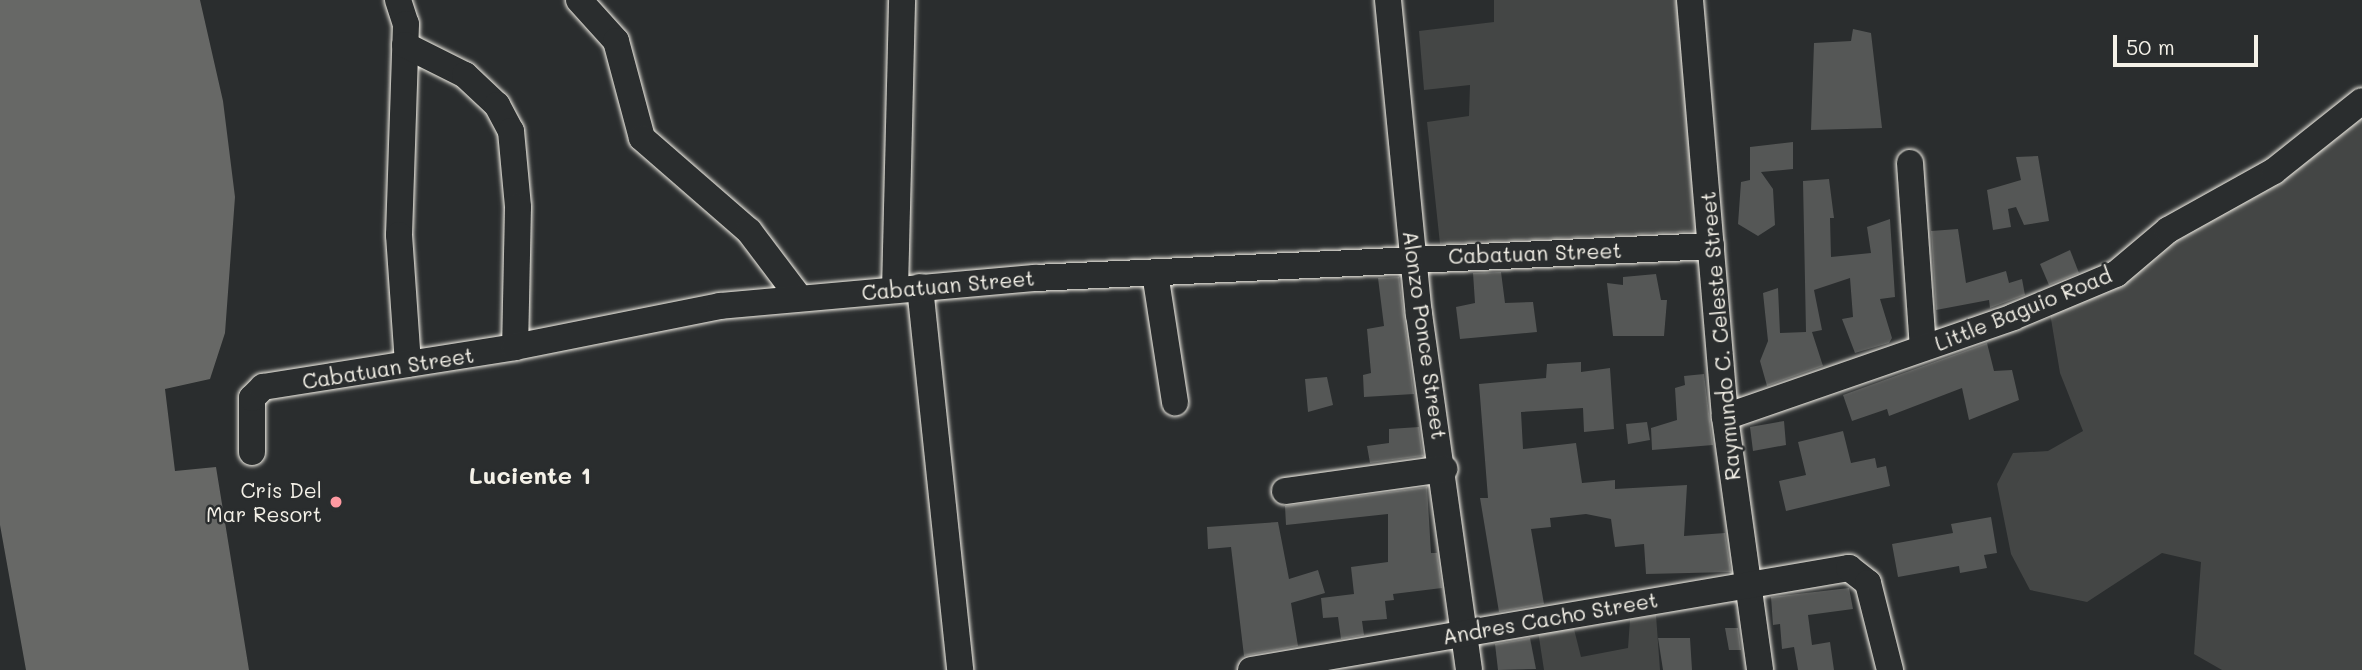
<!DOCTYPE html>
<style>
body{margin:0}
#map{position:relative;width:2362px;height:670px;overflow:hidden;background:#2a2d2e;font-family:Mali,sans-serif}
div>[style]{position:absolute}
.green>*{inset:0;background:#444645}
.water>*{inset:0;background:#676866}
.building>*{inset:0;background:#555756}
.roads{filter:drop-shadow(0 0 2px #f4f1e8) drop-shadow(0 0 2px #f4f1e8)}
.minor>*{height:26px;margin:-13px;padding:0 13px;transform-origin:13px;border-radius:13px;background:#2a2d2e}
.dots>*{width:19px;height:19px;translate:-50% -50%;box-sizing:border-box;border:4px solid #2a2d2e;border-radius:50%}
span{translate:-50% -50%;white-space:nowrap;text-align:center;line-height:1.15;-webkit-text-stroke:5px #2a2d2e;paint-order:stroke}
.street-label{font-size:21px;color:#f4f1e8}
.poi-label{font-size:21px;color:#f4f1e8}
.right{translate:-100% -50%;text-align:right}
.quarter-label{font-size:24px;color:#f4f1e8;font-weight:700}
.scale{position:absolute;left:2113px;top:35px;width:145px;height:32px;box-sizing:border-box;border:4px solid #f4f1e8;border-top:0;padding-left:9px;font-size:21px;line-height:24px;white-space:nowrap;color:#f4f1e8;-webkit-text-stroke:5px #2a2d2e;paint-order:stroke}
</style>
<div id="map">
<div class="green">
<i style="clip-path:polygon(1494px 0,1678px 0,1700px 231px,1440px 244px,1427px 122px,1469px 116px,1470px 85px,1424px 90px,1419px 31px,1494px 22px)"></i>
<i style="clip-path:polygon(2362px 101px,2362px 670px,2222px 670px,2194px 654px,2201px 562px,2162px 553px,2087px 602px,2030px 590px,2011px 554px,1997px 484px,2013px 453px,2048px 451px,2083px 431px,2060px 373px,2050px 313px)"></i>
<i style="clip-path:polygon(1656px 615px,1660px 670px,1544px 670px,1538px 631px,1573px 625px,1581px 657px,1628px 648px,1630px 620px)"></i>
</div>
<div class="water">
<i style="clip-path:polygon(0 0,200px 0,223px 101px,235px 197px,225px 333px,210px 379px,165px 389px,175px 471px,216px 467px,249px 670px,26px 670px,0 525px)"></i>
</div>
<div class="building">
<i style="clip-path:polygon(1853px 29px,1871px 33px,1882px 128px,1811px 130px,1814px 43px,1851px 41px)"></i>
<i style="clip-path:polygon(1793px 142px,1793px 169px,1761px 172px,1773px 189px,1775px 225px,1758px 236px,1738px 224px,1741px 182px,1750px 180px,1750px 147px)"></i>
<i style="clip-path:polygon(2038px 156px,2049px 221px,2024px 225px,2016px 207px,2008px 209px,2011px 227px,1993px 230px,1987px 190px,2021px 180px,2016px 157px)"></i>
<i style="clip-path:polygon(1829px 179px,1834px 218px,1830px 218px,1831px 257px,1871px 253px,1867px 227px,1890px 219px,1895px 297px,1880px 299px,1892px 338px,1889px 343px,1855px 353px,1842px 319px,1853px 317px,1850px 278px,1814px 290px,1822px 330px,1812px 332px,1823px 366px,1767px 386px,1760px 361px,1768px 341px,1763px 293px,1778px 288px,1780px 333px,1806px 332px,1803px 181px)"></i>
<i style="clip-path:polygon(1958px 229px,1966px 283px,2006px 271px,2009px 283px,2022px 279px,2025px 295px,1990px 308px,1989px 300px,1936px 310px,1931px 231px)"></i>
<i style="clip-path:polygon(2070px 250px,2079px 273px,2049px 285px,2040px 264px)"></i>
<i style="clip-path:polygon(1501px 272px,1505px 303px,1533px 302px,1537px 332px,1460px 339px,1456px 307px,1475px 303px,1473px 273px)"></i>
<i style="clip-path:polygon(1656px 274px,1661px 300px,1667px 300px,1664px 336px,1613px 336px,1607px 283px,1623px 285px,1623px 277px)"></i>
<i style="clip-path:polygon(1399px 277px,1414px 394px,1364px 397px,1363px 375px,1371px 373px,1367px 329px,1384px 326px,1378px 278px)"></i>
<i style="clip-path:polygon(1987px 343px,1994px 371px,2012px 370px,2019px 400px,1969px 420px,1962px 388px,1889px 416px,1887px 409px,1852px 421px,1843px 395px)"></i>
<i style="clip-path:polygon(1581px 362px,1581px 372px,1610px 368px,1614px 429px,1584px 432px,1583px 408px,1521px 412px,1523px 449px,1576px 443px,1582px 483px,1615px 480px,1615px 489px,1687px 485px,1684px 536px,1725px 533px,1731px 572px,1646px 574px,1644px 544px,1615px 547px,1611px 519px,1586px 514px,1550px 518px,1551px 527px,1531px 529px,1544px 604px,1499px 612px,1480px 498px,1488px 498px,1479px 384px,1546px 378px,1547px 364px)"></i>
<i style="clip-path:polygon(1704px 374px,1713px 445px,1652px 450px,1651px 428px,1677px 420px,1675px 388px,1685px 385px,1684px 376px)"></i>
<i style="clip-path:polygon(1327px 377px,1333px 405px,1308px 412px,1305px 379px)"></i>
<i style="clip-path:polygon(1784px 421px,1786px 445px,1753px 451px,1750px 427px)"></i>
<i style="clip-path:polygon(1647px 422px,1650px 440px,1628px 444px,1626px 424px)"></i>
<i style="clip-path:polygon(1419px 427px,1423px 456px,1370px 463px,1367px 446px,1389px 443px,1389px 429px)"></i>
<i style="clip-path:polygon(1843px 431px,1851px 463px,1875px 458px,1877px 468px,1886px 466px,1890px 486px,1786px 511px,1779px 481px,1806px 475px,1798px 442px)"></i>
<i style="clip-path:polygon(1427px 487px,1431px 553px,1437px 553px,1442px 588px,1393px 594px,1394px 600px,1385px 601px,1387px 619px,1362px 621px,1364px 635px,1341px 639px,1338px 617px,1323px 618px,1321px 598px,1354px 594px,1351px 567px,1388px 562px,1388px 514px,1286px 525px,1285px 506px)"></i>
<i style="clip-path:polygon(1991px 517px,1997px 553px,1984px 555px,1987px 568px,1960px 573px,1959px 566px,1898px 577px,1892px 544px,1953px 533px,1951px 524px)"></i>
<i style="clip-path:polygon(1278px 522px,1289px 579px,1318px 570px,1325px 593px,1291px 603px,1298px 646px,1244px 656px,1231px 547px,1208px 549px,1207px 527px)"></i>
<i style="clip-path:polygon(1849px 588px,1853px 609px,1808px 615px,1812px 645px,1830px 642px,1834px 670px,1798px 670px,1794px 647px,1782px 649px,1780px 624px,1773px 625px,1771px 597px)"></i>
<i style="clip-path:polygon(1725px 628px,1738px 628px,1741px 650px,1729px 650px)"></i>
<i style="clip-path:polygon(1530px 638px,1536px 669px,1498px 670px,1495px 644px)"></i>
<i style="clip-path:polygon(1658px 638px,1690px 638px,1692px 670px,1663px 670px)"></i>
</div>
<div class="roads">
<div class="minor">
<i style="left:398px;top:0;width:25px;rotate:72deg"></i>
<i style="left:406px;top:24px;width:211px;rotate:91.9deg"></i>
<i style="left:399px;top:235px;width:129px;rotate:86deg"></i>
<i style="left:579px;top:0;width:55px;rotate:47.9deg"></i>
<i style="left:616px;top:41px;width:100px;rotate:75deg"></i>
<i style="left:642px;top:138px;width:142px;rotate:41deg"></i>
<i style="left:749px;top:231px;width:83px;rotate:52.9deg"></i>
<i style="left:1388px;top:0;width:316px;rotate:84.4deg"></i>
<i style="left:1419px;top:314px;width:359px;rotate:82deg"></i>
<i style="left:1690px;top:0;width:418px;rotate:85.2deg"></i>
<i style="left:1725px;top:417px;width:255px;rotate:82.1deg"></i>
<i style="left:405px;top:45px;width:67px;rotate:26.6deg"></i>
<i style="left:465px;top:75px;width:44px;rotate:43.2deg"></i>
<i style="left:497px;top:105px;width:30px;rotate:62deg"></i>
<i style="left:511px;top:131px;width:76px;rotate:84.7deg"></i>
<i style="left:518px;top:207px;width:140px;rotate:91.2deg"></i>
<i style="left:1910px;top:163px;width:185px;rotate:86deg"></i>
<i style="left:1155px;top:273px;width:131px;rotate:81.2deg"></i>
<i style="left:920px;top:287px;width:385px;rotate:84deg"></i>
<i style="left:895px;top:290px;width:290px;rotate:-88.6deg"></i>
<i style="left:1725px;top:417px;width:305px;rotate:-19.1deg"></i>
<i style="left:2013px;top:317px;width:112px;rotate:-22.7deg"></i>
<i style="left:2116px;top:274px;width:68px;rotate:-40.2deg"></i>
<i style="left:2168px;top:230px;width:121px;rotate:-29.1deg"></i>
<i style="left:2274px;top:171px;width:112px;rotate:-38.5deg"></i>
<i style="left:252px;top:452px;width:54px;rotate:-90deg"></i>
<i style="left:252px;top:398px;width:16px;rotate:-45deg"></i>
<i style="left:263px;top:387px;width:255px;rotate:-9deg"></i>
<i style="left:515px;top:347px;width:209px;rotate:-11.3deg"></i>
<i style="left:720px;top:306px;width:316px;rotate:-5.1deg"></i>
<i style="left:1035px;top:278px;width:677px;rotate:-2.71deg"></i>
<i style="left:1285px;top:491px;width:161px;rotate:-7.9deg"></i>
<i style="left:1251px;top:670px;width:607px;rotate:-9.68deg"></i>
<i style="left:1849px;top:568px;width:24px;rotate:38deg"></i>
<i style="left:1868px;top:583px;width:90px;rotate:75.8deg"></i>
</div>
</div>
<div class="dots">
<i style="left:336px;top:502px;background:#ff9aa2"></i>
</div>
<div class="street-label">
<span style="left:1535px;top:253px;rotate:-2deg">Cabatuan Street</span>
<span style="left:948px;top:285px;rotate:-5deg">Cabatuan Street</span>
<span style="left:2023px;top:309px;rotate:-22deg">Little Baguio Road</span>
<span style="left:1425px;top:335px;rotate:82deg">Alonzo Ponce Street</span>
<span style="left:1720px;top:336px;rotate:-95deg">Raymundo C. Celeste Street</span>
<span style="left:388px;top:368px;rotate:-9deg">Cabatuan Street</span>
<span style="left:1550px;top:618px;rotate:-10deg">Andres Cacho Street</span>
</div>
<div class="poi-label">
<span class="right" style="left:322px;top:502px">Cris Del<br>Mar Resort</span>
</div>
<div class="quarter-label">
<span style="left:530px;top:475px">Luciente 1</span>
</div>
<div class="scale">50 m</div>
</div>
